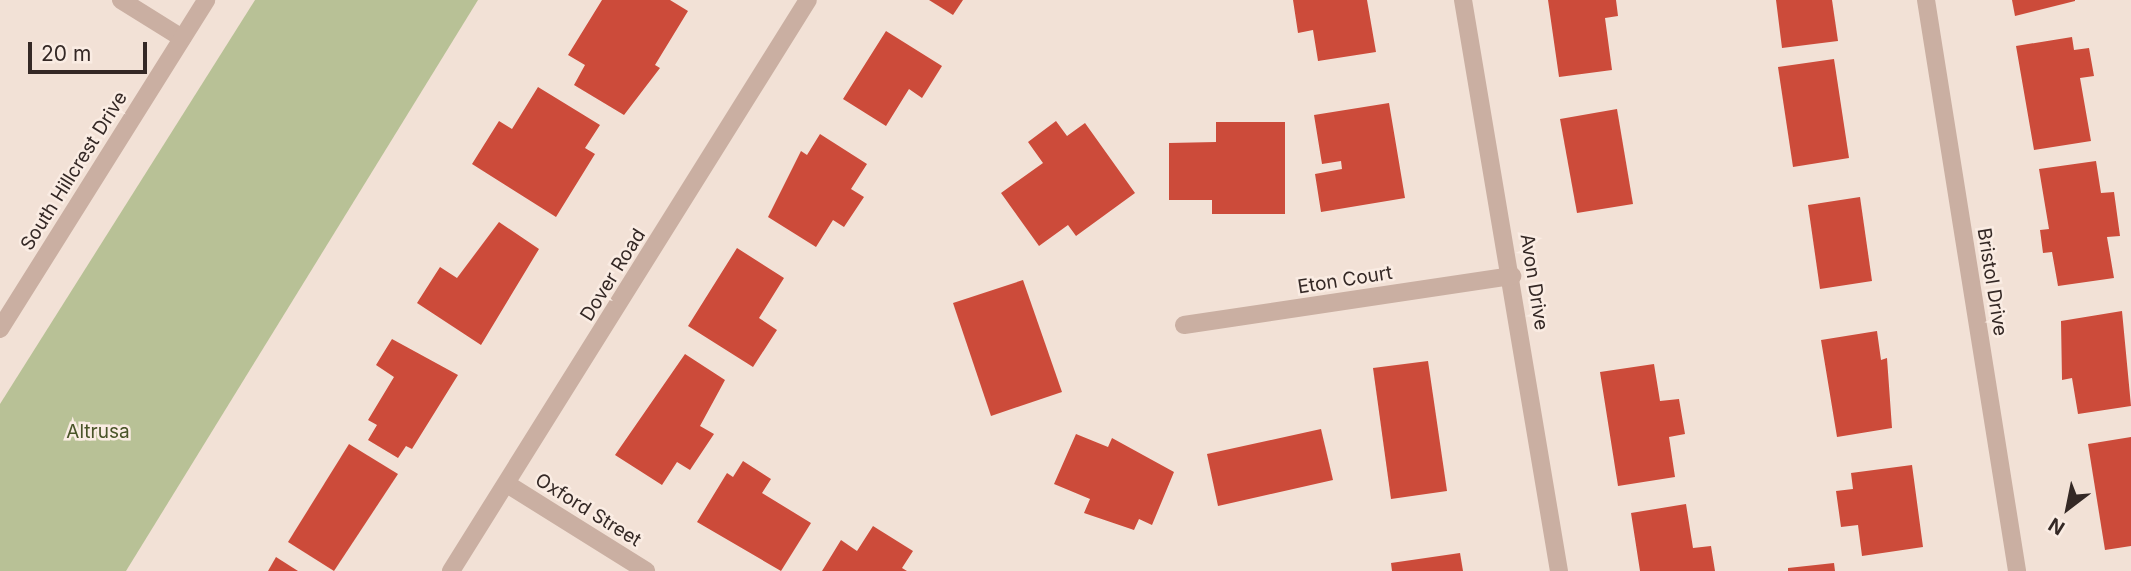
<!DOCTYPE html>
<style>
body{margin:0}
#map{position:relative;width:2131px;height:571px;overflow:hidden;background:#f2e1d6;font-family:Inter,sans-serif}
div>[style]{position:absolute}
.green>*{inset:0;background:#b8c196}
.building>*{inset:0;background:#cc4b3a}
.minor>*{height:18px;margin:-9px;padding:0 9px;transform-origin:9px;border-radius:9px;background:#caafa2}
span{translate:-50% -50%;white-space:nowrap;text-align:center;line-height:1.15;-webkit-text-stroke:5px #faece3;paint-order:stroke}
.street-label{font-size:19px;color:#342825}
.park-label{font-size:19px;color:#495428}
.north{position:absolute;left:2033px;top:473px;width:70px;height:70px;-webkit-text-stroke:5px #faece3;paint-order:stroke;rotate:212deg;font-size:19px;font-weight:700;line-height:28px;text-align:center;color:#342825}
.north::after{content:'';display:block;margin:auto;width:24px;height:32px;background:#342825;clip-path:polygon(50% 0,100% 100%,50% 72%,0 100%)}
.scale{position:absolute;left:28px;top:42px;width:119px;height:32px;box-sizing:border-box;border:4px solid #342825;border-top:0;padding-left:9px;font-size:21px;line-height:24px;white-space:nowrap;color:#342825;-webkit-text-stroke:5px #faece3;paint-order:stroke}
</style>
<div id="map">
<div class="green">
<i style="clip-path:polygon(255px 0,478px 0,126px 571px,0 571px,0 404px)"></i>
</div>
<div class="building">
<i style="clip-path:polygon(602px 0,670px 0,688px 11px,655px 65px,660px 68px,624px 115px,574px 85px,585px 65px,568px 55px)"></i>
<i style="clip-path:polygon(929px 0,963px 0,953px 15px)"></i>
<i style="clip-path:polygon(1293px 0,1367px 0,1376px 52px,1318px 61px,1313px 30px,1298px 33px)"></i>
<i style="clip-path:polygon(1548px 0,1616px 0,1618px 16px,1605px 18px,1612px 70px,1559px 77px)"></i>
<i style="clip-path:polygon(1776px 0,1832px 0,1838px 41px,1782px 48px)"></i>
<i style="clip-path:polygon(2012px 0,2075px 0,2075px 1px,2015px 16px)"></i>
<i style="clip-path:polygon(886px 31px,942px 66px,922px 98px,909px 89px,886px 126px,843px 99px)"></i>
<i style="clip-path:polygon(2072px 37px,2074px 50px,2089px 48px,2094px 76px,2080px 78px,2091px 141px,2034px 150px,2016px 46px)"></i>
<i style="clip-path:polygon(1834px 59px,1849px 158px,1793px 167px,1778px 67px)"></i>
<i style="clip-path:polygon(538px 87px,600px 125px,585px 148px,595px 154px,556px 217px,472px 164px,499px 121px,512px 129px)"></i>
<i style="clip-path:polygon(1389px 103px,1405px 198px,1321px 212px,1315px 174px,1342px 169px,1341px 161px,1322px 164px,1314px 115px)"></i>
<i style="clip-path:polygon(1617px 109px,1633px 204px,1577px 213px,1560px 119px)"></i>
<i style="clip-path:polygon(1056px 121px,1067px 136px,1085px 123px,1135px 193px,1076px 236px,1068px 225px,1039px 246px,1001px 193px,1043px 163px,1028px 142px)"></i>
<i style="clip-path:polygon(1216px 122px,1285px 122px,1285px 214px,1212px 214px,1212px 200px,1169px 200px,1169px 143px,1216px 142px)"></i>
<i style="clip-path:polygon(820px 134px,867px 164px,851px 189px,864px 197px,844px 227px,833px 220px,816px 247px,768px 217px,801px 151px,807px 155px)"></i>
<i style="clip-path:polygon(2096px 161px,2101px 193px,2114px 192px,2120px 236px,2107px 237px,2114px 278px,2058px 286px,2052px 252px,2043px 253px,2040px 230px,2049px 229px,2039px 169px)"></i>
<i style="clip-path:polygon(1860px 197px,1872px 281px,1820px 289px,1808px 205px)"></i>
<i style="clip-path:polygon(499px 222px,539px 249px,481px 345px,417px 303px,440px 267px,457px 278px)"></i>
<i style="clip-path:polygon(737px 248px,784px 278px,759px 318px,777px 330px,753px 367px,688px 326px)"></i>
<i style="clip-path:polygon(1023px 280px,1062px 392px,991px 416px,953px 303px)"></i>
<i style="clip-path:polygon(2122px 311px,2131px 406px,2078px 414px,2072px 378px,2062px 380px,2061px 321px)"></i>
<i style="clip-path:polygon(1877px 331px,1881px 360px,1887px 358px,1892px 428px,1837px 437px,1821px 340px)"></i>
<i style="clip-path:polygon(392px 339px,458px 375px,412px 449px,406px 446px,398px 458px,368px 440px,377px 425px,368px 420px,394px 377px,376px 365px)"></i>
<i style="clip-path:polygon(685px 354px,725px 380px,700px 426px,714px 434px,690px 470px,677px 462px,662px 485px,615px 455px)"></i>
<i style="clip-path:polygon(1428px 361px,1447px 491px,1391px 499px,1373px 368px)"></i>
<i style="clip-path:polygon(1654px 364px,1660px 401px,1679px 399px,1685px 434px,1669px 437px,1675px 477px,1618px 486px,1600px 372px)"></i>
<i style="clip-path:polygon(1321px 429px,1333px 480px,1218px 506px,1207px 454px)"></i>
<i style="clip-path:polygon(1076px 434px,1108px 447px,1112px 438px,1174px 472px,1152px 525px,1139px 519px,1134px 530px,1084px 513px,1090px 499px,1054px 484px)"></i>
<i style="clip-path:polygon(2131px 437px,2131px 546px,2105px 550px,2088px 444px)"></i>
<i style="clip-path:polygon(349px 444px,398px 474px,334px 571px,288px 542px)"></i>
<i style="clip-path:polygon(743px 461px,771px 479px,762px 493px,811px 523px,781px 571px,697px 522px,727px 473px,733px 477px)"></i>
<i style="clip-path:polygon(1912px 465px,1923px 547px,1862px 556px,1858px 525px,1841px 527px,1836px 491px,1853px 489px,1851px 473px)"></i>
<i style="clip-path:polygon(1686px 504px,1693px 548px,1711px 546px,1715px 571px,1640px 571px,1631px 513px)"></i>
<i style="clip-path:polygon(873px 526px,913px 551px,902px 568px,907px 571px,822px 571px,841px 540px,857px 551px)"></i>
<i style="clip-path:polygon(1460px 553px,1463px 571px,1392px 571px,1391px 563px)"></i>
<i style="clip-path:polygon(276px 557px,298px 571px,268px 571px)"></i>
<i style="clip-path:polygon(1834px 563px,1835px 571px,1788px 571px,1788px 568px)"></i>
</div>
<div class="minor">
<i style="left:121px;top:0;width:72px;rotate:31.9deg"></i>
<i style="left:1463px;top:0;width:579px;rotate:80.46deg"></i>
<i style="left:1926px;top:0;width:578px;rotate:80.94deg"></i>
<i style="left:1184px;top:325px;width:332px;rotate:-8.5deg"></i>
<i style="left:0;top:329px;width:388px;rotate:-57.9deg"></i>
<i style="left:507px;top:484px;width:164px;rotate:32deg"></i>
<i style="left:451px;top:571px;width:673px;rotate:-57.99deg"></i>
</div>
<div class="street-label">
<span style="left:74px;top:171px;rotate:-58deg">South Hillcrest Drive</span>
<span style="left:613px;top:275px;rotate:-58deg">Dover Road</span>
<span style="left:1345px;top:280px;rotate:-9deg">Eton Court</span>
<span style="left:1534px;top:282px;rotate:81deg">Avon Drive</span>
<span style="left:1992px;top:282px;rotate:81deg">Bristol Drive</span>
<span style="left:588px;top:510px;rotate:32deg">Oxford Street</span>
</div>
<div class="park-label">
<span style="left:98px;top:432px">Altrusa</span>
</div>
<div class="north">N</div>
<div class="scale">20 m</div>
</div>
